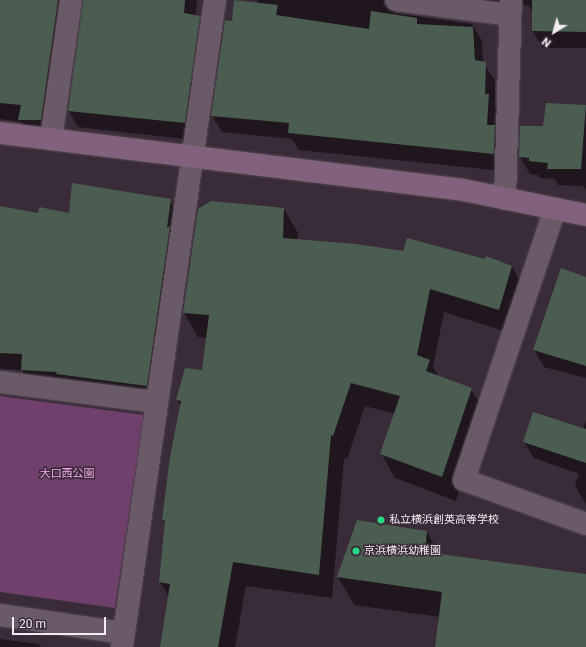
<!DOCTYPE html>
<meta charset="utf-8">
<style>
body{margin:0}
#map{position:relative;width:586px;height:647px;overflow:hidden;background:#3a2b38;font-family:Roboto,"Noto Sans JP",sans-serif}
div>[style]{position:absolute}
.green>*{inset:0;background:#6f406b}
.shadow>*{inset:0;background:#0007}
.building>*{inset:0;background:#4a5d50}
.roads{filter:drop-shadow(0 0 1px #544752) drop-shadow(0 0 1px #544752)}
.street>*{height:22px;margin:-11px;padding:0 11px;transform-origin:11px;border-radius:11px;background:#6a5967}
.secondary>*{height:22px;margin:-11px;padding:0 11px;transform-origin:11px;border-radius:11px;background:#82617d}
.dots>*{width:11px;height:11px;translate:-50% -50%;box-sizing:border-box;border:2px solid #3a2b38;border-radius:50%}
span{translate:-50% -50%;white-space:nowrap;text-align:center;line-height:1.15;-webkit-text-stroke:3px #3a2b38;paint-order:stroke}
.park-label{font-size:11px;color:#f5a7ec}
.poi-label{font-size:11px;color:#f4eaf2}
.left{translate:0 -50%;text-align:left}
.north{position:absolute;left:534px;top:12px;width:40px;height:40px;-webkit-text-stroke:3px #3a2b38;paint-order:stroke;rotate:217deg;font-size:11px;font-weight:700;line-height:16px;text-align:center;color:#f4eaf2}
.north::after{content:'';display:block;margin:auto;width:14px;height:18px;background:#f4eaf2;clip-path:polygon(50% 0,100% 100%,50% 72%,0 100%)}
.scale{position:absolute;left:12px;top:617px;width:94px;height:18px;box-sizing:border-box;border:2px solid #f4eaf2;border-top:0;padding-left:5px;font-size:12px;line-height:14px;white-space:nowrap;color:#f4eaf2;-webkit-text-stroke:3px #3a2b38;paint-order:stroke}
</style>
<div id="map">
<div class="green">
<i style="clip-path:polygon(0 396px,144px 415px,115px 608px,0 592px)"></i>
</div>
<div class="shadow">
<i style="clip-path:polygon(0 0,197px 0,190px 80px,200px 97px,194px 140px,78px 127px,69px 111px,83px 4px,71px 9px,50px 137px,29px 137px,21px 122px,0 119px)"></i>
<i style="clip-path:polygon(257px 0,586px 0,586px 48px,542px 48px,533px 31px,533px 13px,529px 6px,522px 4px,396px 9px,394px 13px,472px 24px,482px 41px,483px 63px,495px 80px,495px 106px,498px 112px,503px 171px,299px 150px,292px 139px,222px 132px,212px 116px,232px 23px,258px 4px)"></i>
<i style="clip-path:polygon(547px 104px,586px 106px,586px 190px,583px 186px,558px 185px,555px 179px,540px 178px,538px 175px,530px 174px,520px 157px,544px 127px)"></i>
<i style="clip-path:polygon(170px 200px,180px 216px,156px 403px,31px 387px,22px 370px,0 369px,0 207px,38px 214px,70px 214px)"></i>
<i style="clip-path:polygon(284px 209px,298px 233px,297px 240px,512px 267px,526px 291px,513px 334px,444px 312px,433px 367px,439px 377px,471px 389px,485px 413px,456px 501px,395px 478px,381px 453px,395px 414px,365px 406px,347px 459px,344px 458px,332px 598px,246px 586px,235px 647px,171px 647px,169px 597px,160px 582px,166px 525px,163px 519px,181px 407px,177px 400px,203px 371px,207px 338px,198px 337px,184px 313px,198px 210px)"></i>
<i style="clip-path:polygon(586px 278px,586px 378px,544px 367px,534px 350px)"></i>
<i style="clip-path:polygon(586px 420px,586px 504px,575px 486px,579px 474px,534px 458px,524px 442px,583px 429px)"></i>
<i style="clip-path:polygon(358px 521px,427px 532px,440px 555px,586px 575px,586px 647px,436px 647px,440px 617px,354px 605px,338px 577px)"></i>
<i style="clip-path:polygon(0 639px,39px 644px,41px 647px,0 647px)"></i>
</div>
<div class="building">
<i style="clip-path:polygon(0 0,58px 0,41px 120px,18px 120px,21px 105px,0 103px)"></i>
<i style="clip-path:polygon(83px 0,185px 0,184px 13px,200px 16px,185px 123px,68px 111px)"></i>
<i style="clip-path:polygon(234px 0,278px 5px,276px 15px,369px 29px,371px 11px,417px 18px,417px 24px,473px 27px,475px 60px,486px 62px,485px 94px,489px 94px,487px 125px,495px 125px,494px 154px,288px 133px,289px 123px,211px 116px,225px 20px,232px 21px)"></i>
<i style="clip-path:polygon(532px 0,586px 0,586px 32px,532px 31px)"></i>
<i style="clip-path:polygon(546px 103px,586px 105px,581px 169px,547px 169px,548px 163px,529px 161px,529px 158px,519px 157px,520px 126px,543px 126px)"></i>
<i style="clip-path:polygon(72px 183px,171px 199px,167px 228px,170px 226px,147px 386px,56px 374px,57px 372px,21px 370px,22px 354px,0 353px,0 206px,38px 213px,39px 207px,69px 213px)"></i>
<i style="clip-path:polygon(211px 201px,284px 208px,283px 238px,356px 244px,403px 251px,407px 238px,485px 259px,486px 256px,512px 266px,499px 310px,430px 289px,417px 355px,430px 360px,426px 371px,472px 388px,442px 477px,380px 454px,400px 396px,351px 383px,333px 436px,331px 435px,319px 575px,233px 562px,218px 647px,160px 647px,170px 584px,159px 582px,165px 520px,162px 520px,170px 457px,181px 401px,176px 400px,185px 368px,202px 370px,209px 315px,183px 313px,198px 209px)"></i>
<i style="clip-path:polygon(561px 268px,586px 277px,586px 366px,533px 350px)"></i>
<i style="clip-path:polygon(533px 412px,586px 429px,586px 463px,523px 442px)"></i>
<i style="clip-path:polygon(357px 520px,427px 531px,425px 552px,586px 574px,586px 647px,435px 647px,442px 592px,337px 577px)"></i>
</div>
<div class="roads">
<div class="street">
<i style="left:396px;top:0;width:115px;rotate:7.5deg"></i>
<i style="left:51px;top:139px;width:140px;rotate:-81.8deg"></i>
<i style="left:505px;top:199px;width:199px;rotate:-88.3deg"></i>
<i style="left:555px;top:209px;width:286px;rotate:108.6deg"></i>
<i style="left:464px;top:480px;width:130px;rotate:19.8deg"></i>
<i style="left:0;top:382px;width:157px;rotate:7.3deg"></i>
<i style="left:0;top:615px;width:125px;rotate:8.3deg"></i>
<i style="left:122px;top:647px;width:654px;rotate:-81.82deg"></i>
</div>
<div class="secondary">
<i style="left:0;top:133px;width:466px;rotate:7deg"></i>
<i style="left:463px;top:190px;width:126px;rotate:11.5deg"></i>
</div>
</div>
<div class="dots">
<i style="left:381px;top:520px;background:#27d885"></i>
<i style="left:356px;top:551px;background:#27d885"></i>
</div>
<div class="park-label">
<span style="left:67px;top:474px">大口西公園</span>
</div>
<div class="poi-label">
<span class="left" style="left:389px;top:520px">私立横浜創英高等学校</span>
<span class="left" style="left:364px;top:551px">京浜横浜幼稚園</span>
</div>
<div class="north">N</div>
<div class="scale">20 m</div>
</div>
